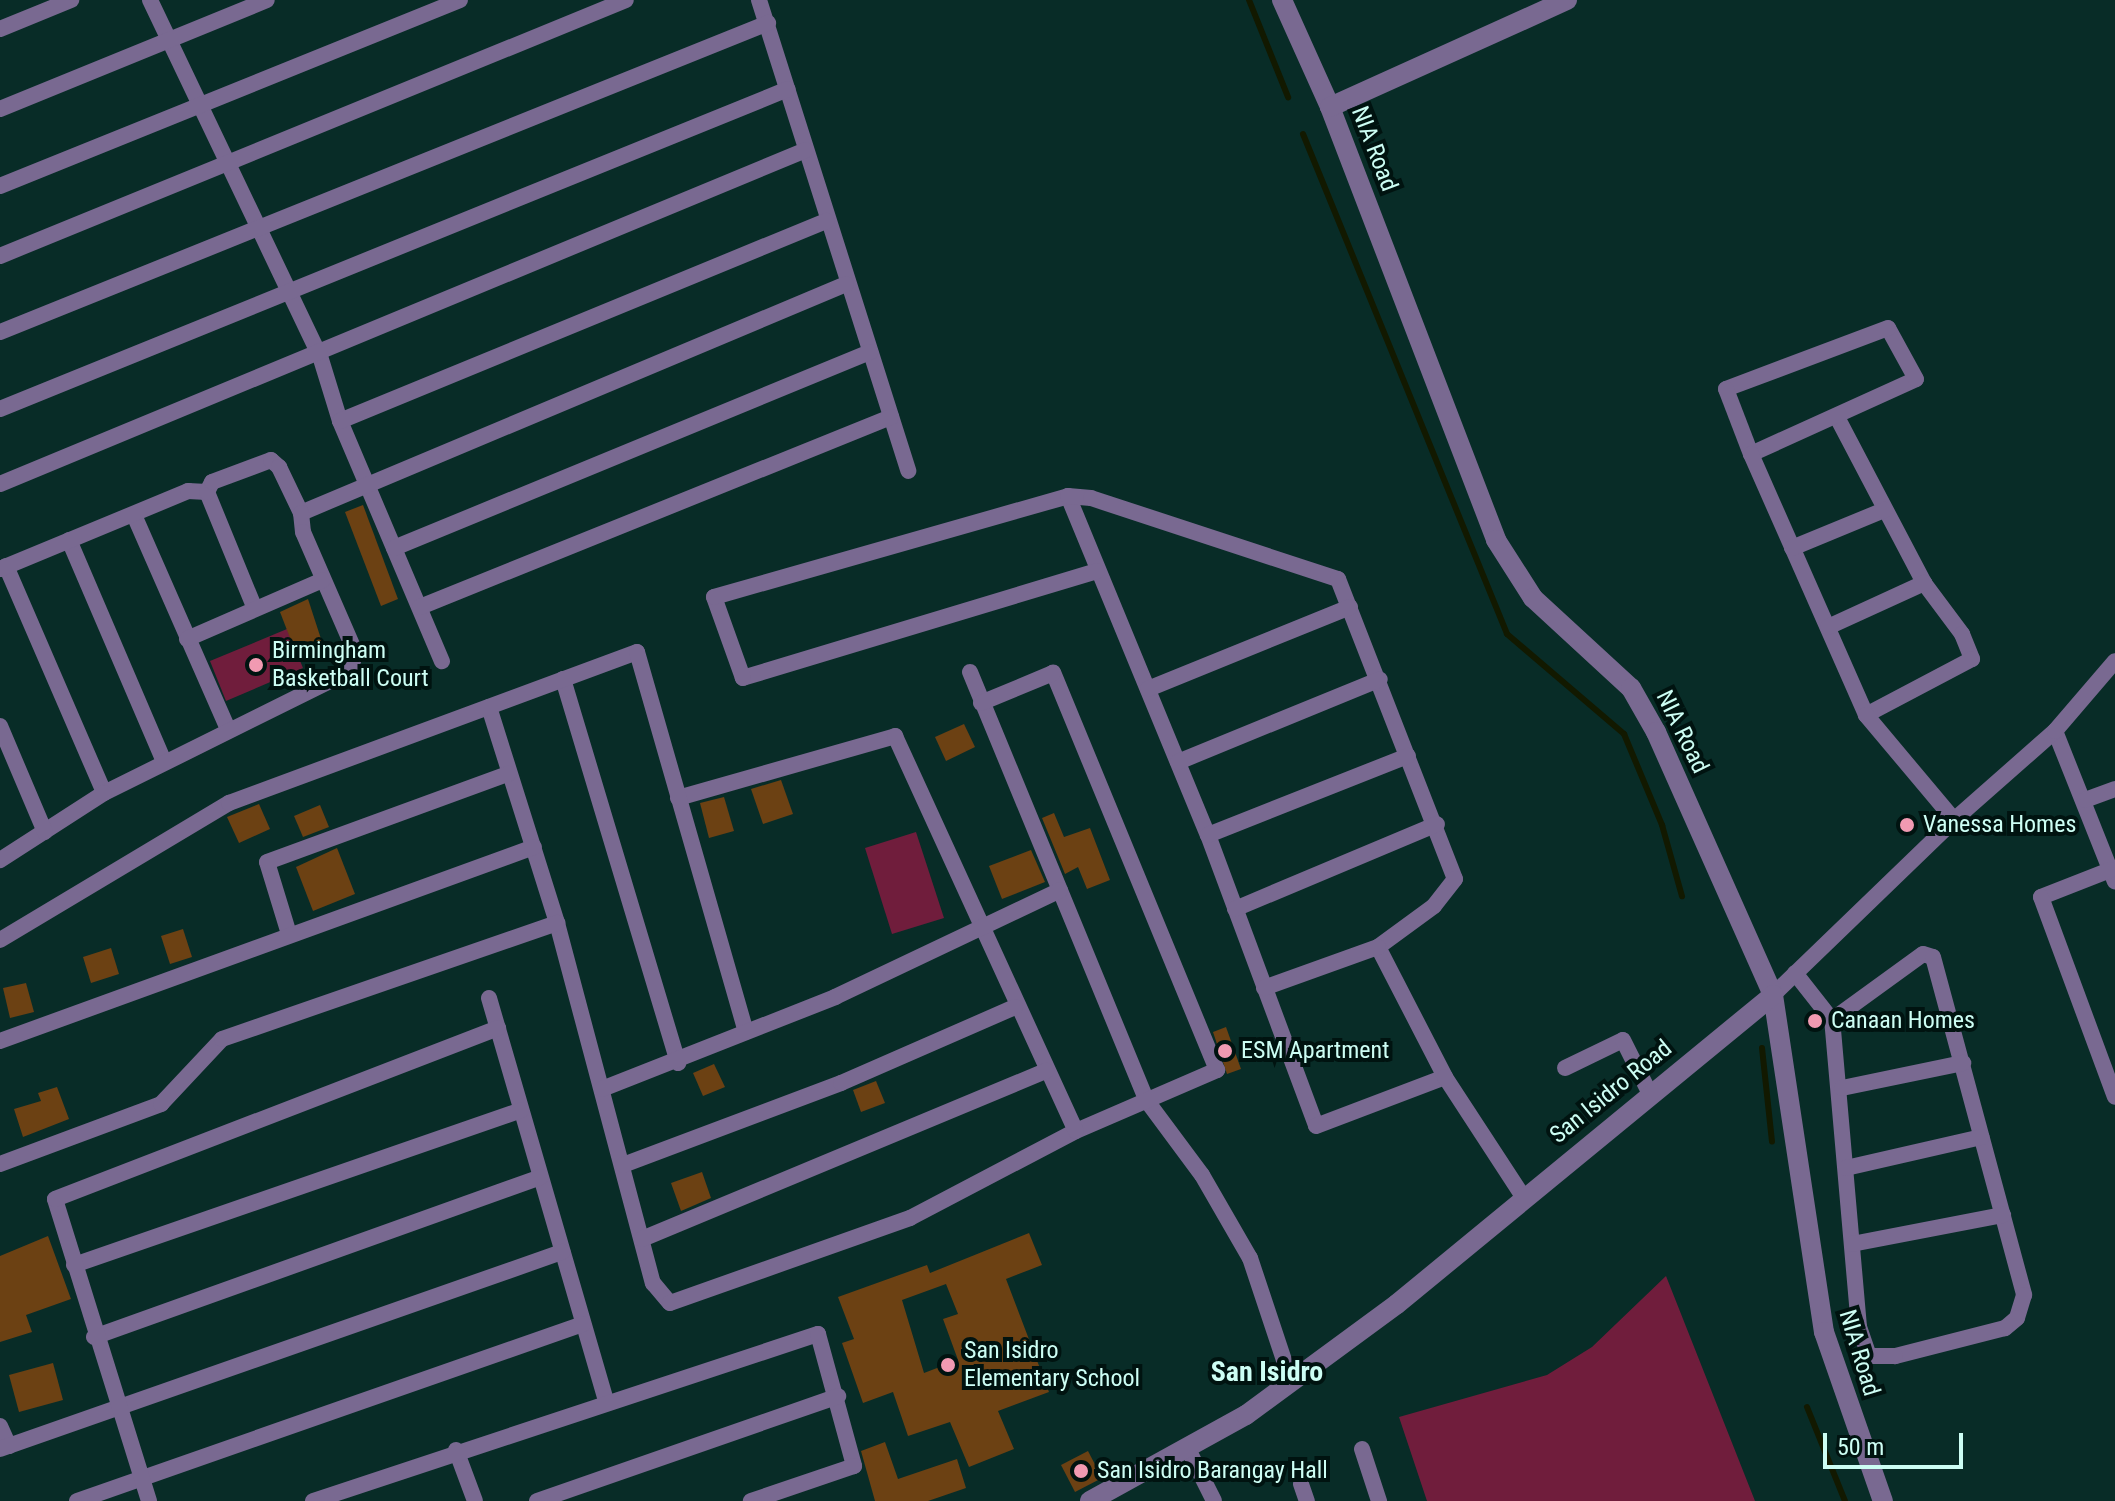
<!DOCTYPE html>
<style>
body{margin:0}
#map{position:relative;width:2115px;height:1501px;overflow:hidden;background:#082c27;font-family:"Roboto Condensed",sans-serif}
div>[style]{position:absolute}
.green>*{inset:0;background:#701d3c}
.stream>*{height:6px;margin:-3px;padding:0 3px;transform-origin:3px;border-radius:3px;background:#121900}
.building>*{inset:0;background:#6c4113}
.minor>*{height:16px;margin:-8px;padding:0 8px;transform-origin:8px;border-radius:8px;background:#796991}
.tertiary>*{height:20px;margin:-10px;padding:0 10px;transform-origin:10px;border-radius:10px;background:#796991}
.dots>*{width:22px;height:22px;translate:-50% -50%;box-sizing:border-box;border:4px solid #001310;border-radius:50%}
span{translate:-50% -50%;white-space:nowrap;text-align:center;line-height:1.15;-webkit-text-stroke:8px #001310;paint-order:stroke}
.street-label{font-size:24px;color:#cdfef4}
.poi-label{font-size:24px;color:#cdfef4}
.left{translate:0 -50%;text-align:left}
.quarter-label{font-size:28px;color:#cdfef4;font-weight:700}
.scale{position:absolute;left:1823px;top:1433px;width:140px;height:36px;box-sizing:border-box;border:4px solid #cdfef4;border-top:0;padding-left:10px;font-size:24px;line-height:28px;white-space:nowrap;color:#cdfef4;-webkit-text-stroke:6px #001310;paint-order:stroke}
</style>
<div id="map">
<div class="green">
<i style="clip-path:polygon(287px 629px,303px 668px,226px 701px,210px 661px)"></i>
<i style="clip-path:polygon(916px 832px,944px 918px,892px 934px,865px 848px)"></i>
<i style="clip-path:polygon(1666px 1276px,1755px 1501px,1427px 1501px,1399px 1417px,1547px 1375px,1592px 1347px)"></i>
</div>
<div class="stream">
<i style="left:1249px;top:0;width:105px;rotate:68.1deg"></i>
<i style="left:1303px;top:134px;width:540px;rotate:67.8deg"></i>
<i style="left:1507px;top:634px;width:154px;rotate:40.5deg"></i>
<i style="left:1624px;top:734px;width:99px;rotate:67.3deg"></i>
<i style="left:1662px;top:825px;width:74px;rotate:74.3deg"></i>
<i style="left:1762px;top:1048px;width:94px;rotate:83.9deg"></i>
<i style="left:1807px;top:1407px;width:101px;rotate:68deg"></i>
</div>
<div class="building">
<i style="clip-path:polygon(363px 505px,398px 599px,381px 606px,345px 512px)"></i>
<i style="clip-path:polygon(308px 599px,323px 645px,297px 656px,280px 612px)"></i>
<i style="clip-path:polygon(964px 724px,975px 747px,946px 761px,935px 737px)"></i>
<i style="clip-path:polygon(781px 780px,793px 814px,763px 824px,751px 789px)"></i>
<i style="clip-path:polygon(724px 797px,734px 831px,709px 838px,700px 803px)"></i>
<i style="clip-path:polygon(259px 804px,270px 829px,239px 843px,227px 817px)"></i>
<i style="clip-path:polygon(320px 805px,329px 827px,303px 837px,294px 816px)"></i>
<i style="clip-path:polygon(1054px 813px,1064px 837px,1090px 828px,1110px 880px,1087px 889px,1078px 867px,1065px 874px,1042px 818px)"></i>
<i style="clip-path:polygon(337px 848px,355px 894px,313px 911px,296px 867px)"></i>
<i style="clip-path:polygon(1031px 850px,1045px 882px,1002px 899px,989px 866px)"></i>
<i style="clip-path:polygon(183px 929px,192px 957px,170px 964px,161px 936px)"></i>
<i style="clip-path:polygon(111px 948px,119px 974px,91px 983px,83px 957px)"></i>
<i style="clip-path:polygon(26px 983px,34px 1012px,10px 1018px,3px 988px)"></i>
<i style="clip-path:polygon(1226px 1027px,1241px 1069px,1227px 1074px,1213px 1032px)"></i>
<i style="clip-path:polygon(714px 1064px,725px 1087px,703px 1096px,693px 1073px)"></i>
<i style="clip-path:polygon(876px 1081px,885px 1103px,861px 1112px,853px 1090px)"></i>
<i style="clip-path:polygon(57px 1087px,69px 1119px,23px 1137px,14px 1109px,41px 1101px,38px 1093px)"></i>
<i style="clip-path:polygon(702px 1172px,711px 1198px,681px 1211px,671px 1183px)"></i>
<i style="clip-path:polygon(evenodd,1029px 1233px,1042px 1265px,1006px 1279px,1049px 1392px,998px 1411px,1014px 1449px,969px 1467px,950px 1422px,908px 1436px,893px 1392px,863px 1403px,842px 1343px,854px 1339px,838px 1297px,927px 1265px,930px 1273px,1029px 1233px,946px 1284px,958px 1314px,943px 1319px,958px 1360px,924px 1373px,902px 1300px,946px 1284px)"></i>
<i style="clip-path:polygon(48px 1236px,71px 1299px,26px 1315px,32px 1332px,0 1342px,0 1256px)"></i>
<i style="clip-path:polygon(53px 1363px,63px 1400px,19px 1412px,9px 1375px)"></i>
<i style="clip-path:polygon(885px 1442px,898px 1479px,957px 1459px,966px 1488px,928px 1501px,875px 1501px,861px 1451px)"></i>
<i style="clip-path:polygon(1088px 1451px,1102px 1478px,1075px 1492px,1061px 1465px)"></i>
</div>
<div class="minor">
<i style="left:150px;top:0;width:395px;rotate:64.5deg"></i>
<i style="left:320px;top:356px;width:68px;rotate:72.9deg"></i>
<i style="left:340px;top:421px;width:261px;rotate:67deg"></i>
<i style="left:759px;top:0;width:494px;rotate:72.4deg"></i>
<i style="left:0;top:29px;width:77px;rotate:-22.2deg"></i>
<i style="left:0;top:109px;width:288px;rotate:-22.2deg"></i>
<i style="left:0;top:186px;width:496px;rotate:-22deg"></i>
<i style="left:0;top:256px;width:676px;rotate:-22.24deg"></i>
<i style="left:0;top:332px;width:828px;rotate:-21.92deg"></i>
<i style="left:0;top:409px;width:850px;rotate:-22.1deg"></i>
<i style="left:1838px;top:419px;width:185px;rotate:62.3deg"></i>
<i style="left:1924px;top:583px;width:64px;rotate:53.3deg"></i>
<i style="left:1962px;top:634px;width:27px;rotate:68deg"></i>
<i style="left:1972px;top:659px;width:120px;rotate:152.2deg"></i>
<i style="left:340px;top:421px;width:526px;rotate:-22.37deg"></i>
<i style="left:1751px;top:454px;width:181px;rotate:-24.4deg"></i>
<i style="left:1916px;top:379px;width:58px;rotate:-118.8deg"></i>
<i style="left:1888px;top:328px;width:173px;rotate:159.4deg"></i>
<i style="left:1726px;top:389px;width:70px;rotate:69deg"></i>
<i style="left:1751px;top:454px;width:285px;rotate:66.2deg"></i>
<i style="left:1866px;top:715px;width:137px;rotate:50deg"></i>
<i style="left:0;top:484px;width:872px;rotate:-22.51deg"></i>
<i style="left:207px;top:492px;width:126px;rotate:67.7deg"></i>
<i style="left:1068px;top:496px;width:367px;rotate:67.6deg"></i>
<i style="left:1208px;top:835px;width:310px;rotate:69.6deg"></i>
<i style="left:1316px;top:1126px;width:138px;rotate:-20.8deg"></i>
<i style="left:301px;top:513px;width:591px;rotate:-22.79deg"></i>
<i style="left:134px;top:515px;width:234px;rotate:66.3deg"></i>
<i style="left:69px;top:540px;width:241px;rotate:66.8deg"></i>
<i style="left:394px;top:548px;width:515px;rotate:-22.38deg"></i>
<i style="left:1792px;top:548px;width:100px;rotate:-22.4deg"></i>
<i style="left:6px;top:566px;width:247px;rotate:66.6deg"></i>
<i style="left:0;top:569px;width:204px;rotate:-22.5deg"></i>
<i style="left:188px;top:491px;width:19px;rotate:3deg"></i>
<i style="left:207px;top:492px;width:11px;rotate:-63deg"></i>
<i style="left:212px;top:482px;width:63px;rotate:-20.4deg"></i>
<i style="left:271px;top:460px;width:11px;rotate:41deg"></i>
<i style="left:279px;top:467px;width:51px;rotate:64.4deg"></i>
<i style="left:301px;top:513px;width:19px;rotate:84deg"></i>
<i style="left:303px;top:532px;width:133px;rotate:66.5deg"></i>
<i style="left:356px;top:654px;width:20px;rotate:114deg"></i>
<i style="left:348px;top:672px;width:272px;rotate:153.6deg"></i>
<i style="left:104px;top:793px;width:124px;rotate:147.2deg"></i>
<i style="left:1097px;top:571px;width:370px;rotate:163.2deg"></i>
<i style="left:743px;top:678px;width:86px;rotate:-109.7deg"></i>
<i style="left:714px;top:597px;width:368px;rotate:-15.9deg"></i>
<i style="left:1068px;top:496px;width:23px;rotate:5deg"></i>
<i style="left:1091px;top:498px;width:260px;rotate:18.2deg"></i>
<i style="left:1338px;top:579px;width:322px;rotate:68.7deg"></i>
<i style="left:1455px;top:879px;width:34px;rotate:128deg"></i>
<i style="left:1434px;top:906px;width:69px;rotate:143.8deg"></i>
<i style="left:1378px;top:947px;width:146px;rotate:62.7deg"></i>
<i style="left:1445px;top:1077px;width:145px;rotate:56.9deg"></i>
<i style="left:420px;top:607px;width:508px;rotate:-21.97deg"></i>
<i style="left:1828px;top:627px;width:106px;rotate:-24.6deg"></i>
<i style="left:187px;top:639px;width:148px;rotate:-23.5deg"></i>
<i style="left:970px;top:672px;width:464px;rotate:67.6deg"></i>
<i style="left:1147px;top:1101px;width:92px;rotate:53.4deg"></i>
<i style="left:1202px;top:1175px;width:96px;rotate:60deg"></i>
<i style="left:1250px;top:1258px;width:126px;rotate:71.6deg"></i>
<i style="left:563px;top:679px;width:401px;rotate:73.3deg"></i>
<i style="left:1148px;top:689px;width:218px;rotate:-22.1deg"></i>
<i style="left:489px;top:707px;width:226px;rotate:72.5deg"></i>
<i style="left:557px;top:923px;width:373px;rotate:75.1deg"></i>
<i style="left:653px;top:1283px;width:26px;rotate:50deg"></i>
<i style="left:670px;top:1303px;width:255px;rotate:-19.5deg"></i>
<i style="left:910px;top:1218px;width:187px;rotate:-27.7deg"></i>
<i style="left:1076px;top:1131px;width:154px;rotate:-23.4deg"></i>
<i style="left:1217px;top:1070px;width:430px;rotate:-112.4deg"></i>
<i style="left:1053px;top:673px;width:78px;rotate:157.4deg"></i>
<i style="left:0;top:726px;width:115px;rotate:67deg"></i>
<i style="left:2055px;top:731px;width:162px;rotate:68.3deg"></i>
<i style="left:1178px;top:762px;width:218px;rotate:-22.3deg"></i>
<i style="left:678px;top:798px;width:226px;rotate:-15.9deg"></i>
<i style="left:895px;top:736px;width:434px;rotate:65.4deg"></i>
<i style="left:2085px;top:800px;width:32px;rotate:-20deg"></i>
<i style="left:1208px;top:835px;width:215px;rotate:-21.6deg"></i>
<i style="left:2110px;top:870px;width:74px;rotate:158.6deg"></i>
<i style="left:2041px;top:897px;width:213px;rotate:69.7deg"></i>
<i style="left:1235px;top:909px;width:219px;rotate:-22.8deg"></i>
<i style="left:289px;top:934px;width:75px;rotate:-107deg"></i>
<i style="left:267px;top:862px;width:257px;rotate:-20.1deg"></i>
<i style="left:0;top:940px;width:267px;rotate:-30.9deg"></i>
<i style="left:229px;top:803px;width:435px;rotate:-20.3deg"></i>
<i style="left:637px;top:652px;width:395px;rotate:74deg"></i>
<i style="left:1795px;top:973px;width:60px;rotate:51.8deg"></i>
<i style="left:1832px;top:1020px;width:112px;rotate:-36deg"></i>
<i style="left:1923px;top:954px;width:10px;rotate:17deg"></i>
<i style="left:1933px;top:957px;width:350px;rotate:74.9deg"></i>
<i style="left:2024px;top:1295px;width:24px;rotate:107deg"></i>
<i style="left:2017px;top:1318px;width:16px;rotate:140deg"></i>
<i style="left:2005px;top:1328px;width:114px;rotate:165.7deg"></i>
<i style="left:1895px;top:1356px;width:26px;rotate:180deg"></i>
<i style="left:1869px;top:1356px;width:31px;rotate:-109deg"></i>
<i style="left:1859px;top:1327px;width:308px;rotate:-95deg"></i>
<i style="left:1264px;top:988px;width:121px;rotate:-19.8deg"></i>
<i style="left:1773px;top:995px;width:252px;rotate:-44deg"></i>
<i style="left:1954px;top:820px;width:135px;rotate:-41.4deg"></i>
<i style="left:2055px;top:731px;width:92px;rotate:-49.4deg"></i>
<i style="left:489px;top:998px;width:421px;rotate:73.8deg"></i>
<i style="left:0;top:1041px;width:568px;rotate:-19.97deg"></i>
<i style="left:1565px;top:1068px;width:64px;rotate:-25.8deg"></i>
<i style="left:1623px;top:1040px;width:60px;rotate:63.4deg"></i>
<i style="left:1842px;top:1088px;width:124px;rotate:-11.7deg"></i>
<i style="left:602px;top:1089px;width:251px;rotate:-21.5deg"></i>
<i style="left:835px;top:997px;width:249px;rotate:-25.4deg"></i>
<i style="left:0;top:1164px;width:172px;rotate:-20.4deg"></i>
<i style="left:161px;top:1104px;width:89px;rotate:-46.8deg"></i>
<i style="left:222px;top:1039px;width:355px;rotate:-19.1deg"></i>
<i style="left:623px;top:1165px;width:233px;rotate:-20.6deg"></i>
<i style="left:841px;top:1083px;width:190px;rotate:-23.6deg"></i>
<i style="left:1846px;top:1168px;width:139px;rotate:-12.9deg"></i>
<i style="left:642px;top:1239px;width:438px;rotate:-22.6deg"></i>
<i style="left:1852px;top:1244px;width:154px;rotate:-10.9deg"></i>
<i style="left:74px;top:1265px;width:473px;rotate:-19.1deg"></i>
<i style="left:94px;top:1337px;width:474px;rotate:-19.7deg"></i>
<i style="left:0;top:1426px;width:22px;rotate:66deg"></i>
<i style="left:1187px;top:1447px;width:60px;rotate:63.4deg"></i>
<i style="left:0;top:1449px;width:596px;rotate:-19.32deg"></i>
<i style="left:1362px;top:1449px;width:55px;rotate:71.9deg"></i>
<i style="left:456px;top:1450px;width:54px;rotate:69.6deg"></i>
<i style="left:1301px;top:1484px;width:18px;rotate:71deg"></i>
<i style="left:77px;top:1501px;width:536px;rotate:-19.28deg"></i>
<i style="left:149px;top:1501px;width:316px;rotate:-107.3deg"></i>
<i style="left:55px;top:1199px;width:475px;rotate:-21.1deg"></i>
<i style="left:313px;top:1501px;width:532px;rotate:-18.3deg"></i>
<i style="left:818px;top:1334px;width:137px;rotate:74.7deg"></i>
<i style="left:854px;top:1466px;width:109px;rotate:161.2deg"></i>
<i style="left:537px;top:1501px;width:319px;rotate:-19.2deg"></i>
</div>
<div class="tertiary">
<i style="left:1282px;top:0;width:117px;rotate:65.8deg"></i>
<i style="left:1330px;top:107px;width:464px;rotate:69deg"></i>
<i style="left:1496px;top:540px;width:69px;rotate:57.5deg"></i>
<i style="left:1533px;top:598px;width:133px;rotate:42.6deg"></i>
<i style="left:1631px;top:688px;width:51px;rotate:60.4deg"></i>
<i style="left:1656px;top:732px;width:288px;rotate:66deg"></i>
<i style="left:1773px;top:995px;width:341px;rotate:81.4deg"></i>
<i style="left:1824px;top:1332px;width:179px;rotate:70.8deg"></i>
<i style="left:1330px;top:107px;width:260px;rotate:-24.3deg"></i>
<i style="left:1090px;top:1501px;width:178px;rotate:-28.9deg"></i>
<i style="left:1246px;top:1415px;width:187px;rotate:-36.3deg"></i>
<i style="left:1397px;top:1304px;width:487px;rotate:-39.4deg"></i>
</div>
<div class="dots">
<i style="left:256px;top:665px;background:#f19ab2"></i>
<i style="left:1907px;top:825px;background:#f19ab2"></i>
<i style="left:1815px;top:1021px;background:#f19ab2"></i>
<i style="left:1225px;top:1051px;background:#f19ab2"></i>
<i style="left:948px;top:1365px;background:#f19ab2"></i>
<i style="left:1081px;top:1471px;background:#f19ab2"></i>
</div>
<div class="street-label">
<span style="left:1374px;top:149px;rotate:69deg">NIA Road</span>
<span style="left:1682px;top:732px;rotate:64deg">NIA Road</span>
<span style="left:1611px;top:1092px;rotate:-39deg">San Isidro Road</span>
<span style="left:1859px;top:1353px;rotate:73deg">NIA Road</span>
</div>
<div class="poi-label">
<span class="left" style="left:272px;top:665px">Birmingham<br>Basketball Court</span>
<span class="left" style="left:1923px;top:825px">Vanessa Homes</span>
<span class="left" style="left:1831px;top:1021px">Canaan Homes</span>
<span class="left" style="left:1241px;top:1051px">ESM Apartment</span>
<span class="left" style="left:964px;top:1365px">San Isidro<br>Elementary School</span>
<span class="left" style="left:1097px;top:1471px">San Isidro Barangay Hall</span>
</div>
<div class="quarter-label">
<span style="left:1267px;top:1372px">San Isidro</span>
</div>
<div class="scale">50 m</div>
</div>
